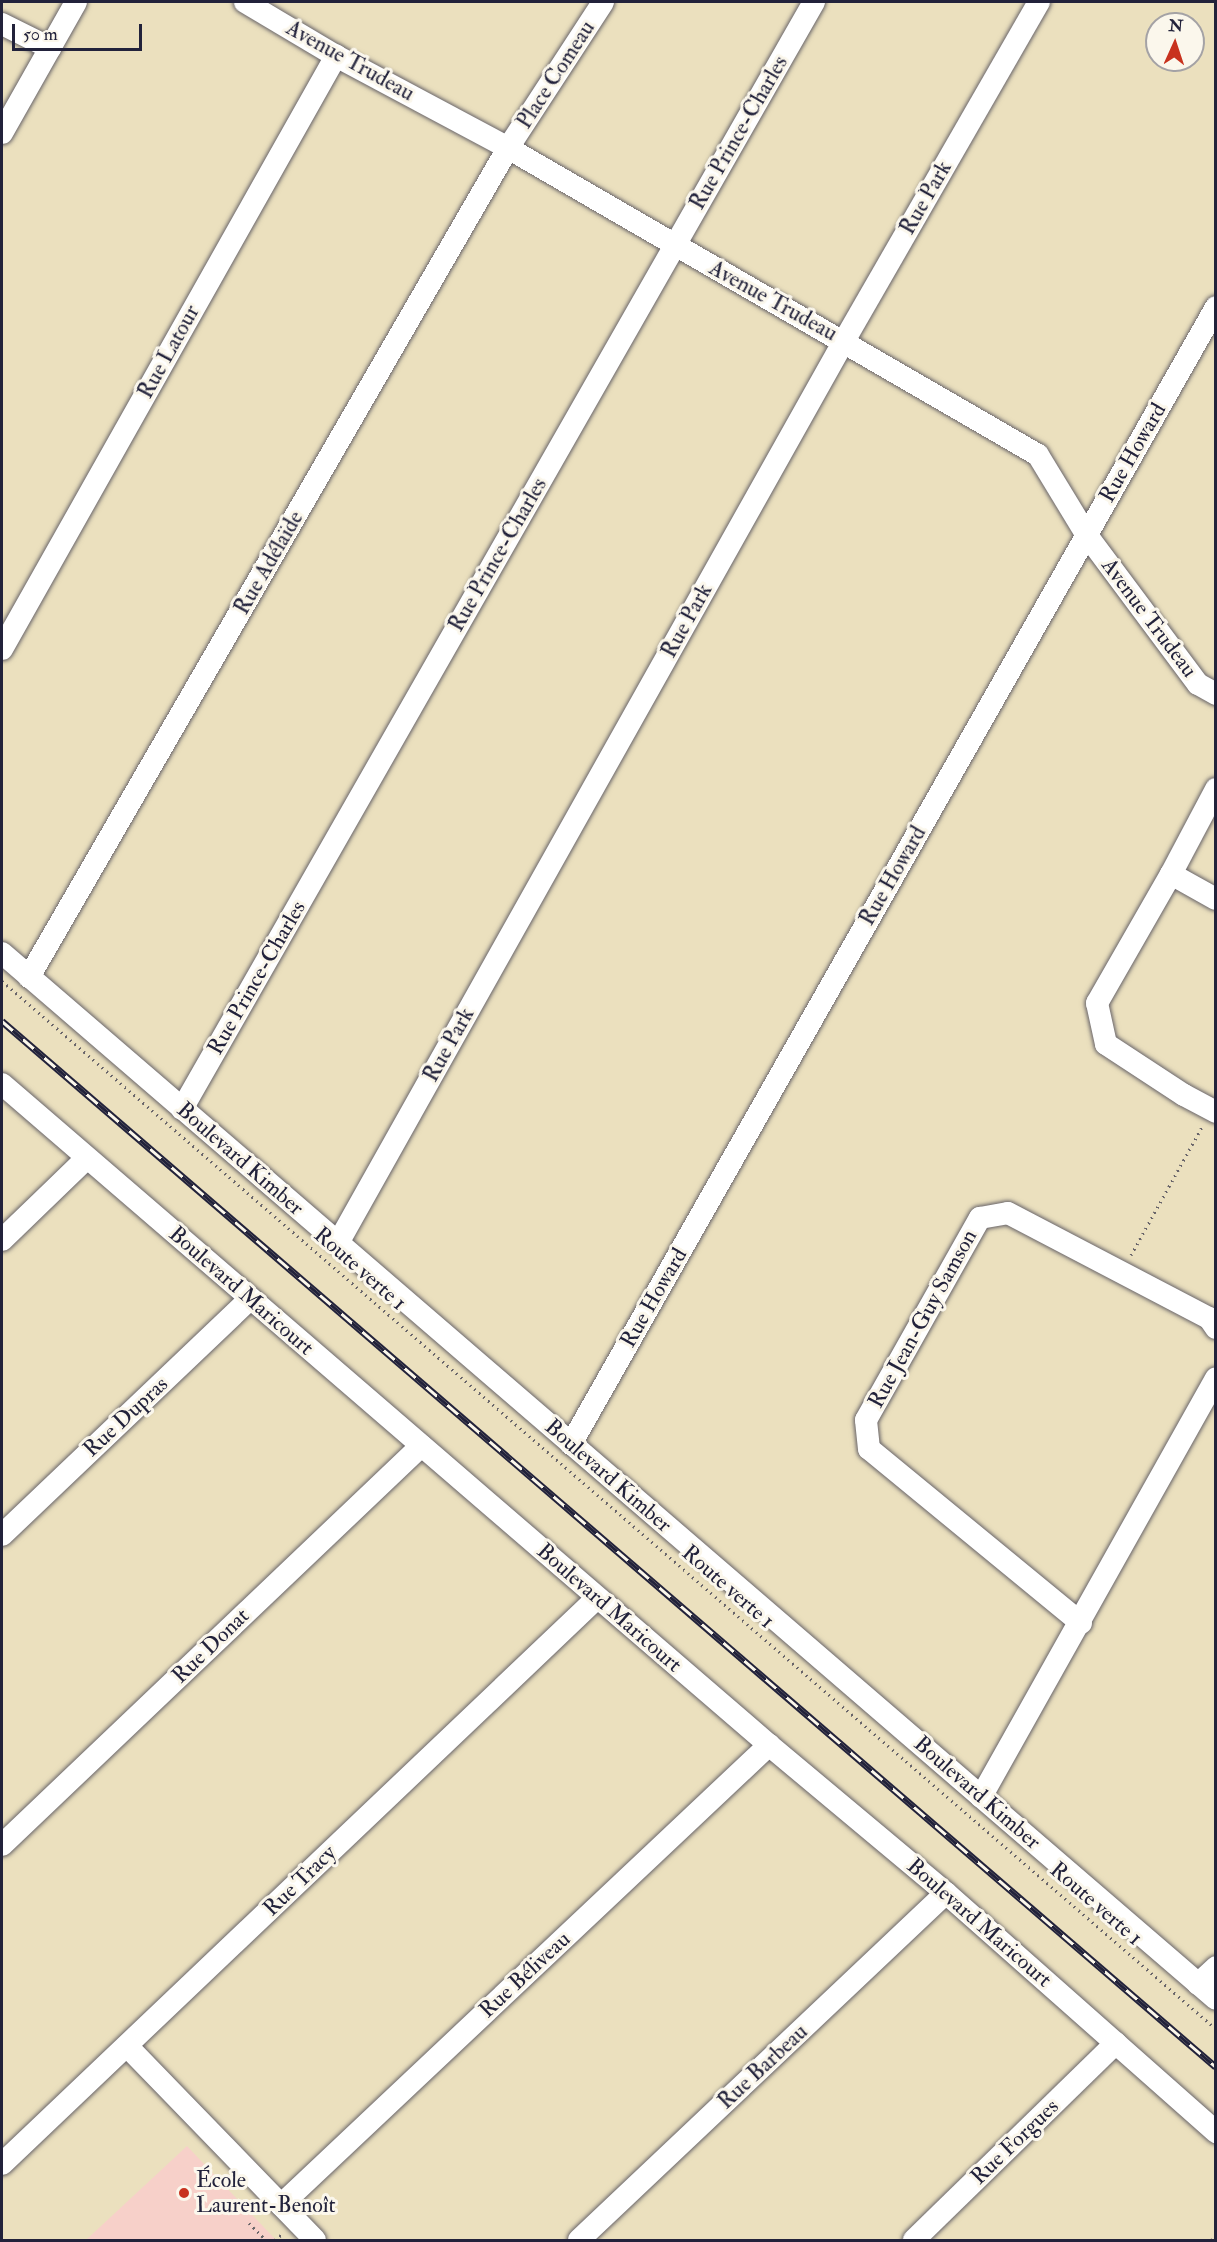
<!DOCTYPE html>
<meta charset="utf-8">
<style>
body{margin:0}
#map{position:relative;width:1217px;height:2242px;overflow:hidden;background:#ebe0be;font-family:"IM FELL Double Pica",serif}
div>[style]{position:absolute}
.built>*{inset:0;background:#f7d0c9}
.path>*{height:3px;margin-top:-1.5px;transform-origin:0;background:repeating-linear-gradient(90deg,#686469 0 1.5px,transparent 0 6px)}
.roads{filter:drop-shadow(0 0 2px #686469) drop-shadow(0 0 2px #686469)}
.minor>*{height:22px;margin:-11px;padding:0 11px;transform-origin:11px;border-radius:11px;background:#fff}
.rail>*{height:7px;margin-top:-3.5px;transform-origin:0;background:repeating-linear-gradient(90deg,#fbf7ec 0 14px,#22223b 0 28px);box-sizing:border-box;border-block:2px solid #22223b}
.dots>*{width:16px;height:16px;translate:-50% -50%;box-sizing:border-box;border:3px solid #fbf7ec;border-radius:50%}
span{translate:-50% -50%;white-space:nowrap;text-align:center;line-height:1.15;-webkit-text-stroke:6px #fbf7ec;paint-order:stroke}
.street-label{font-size:22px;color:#22223b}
.poi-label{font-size:22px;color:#22223b}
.left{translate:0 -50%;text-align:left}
.frame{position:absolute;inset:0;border:3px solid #22223b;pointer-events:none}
.north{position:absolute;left:1145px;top:12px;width:60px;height:60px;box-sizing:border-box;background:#fbf7ec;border:2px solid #a4a2a5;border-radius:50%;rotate:3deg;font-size:16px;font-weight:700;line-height:24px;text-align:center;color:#22223b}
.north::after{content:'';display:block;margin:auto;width:21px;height:27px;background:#c8321e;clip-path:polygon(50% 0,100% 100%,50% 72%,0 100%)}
.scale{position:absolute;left:12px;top:24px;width:130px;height:27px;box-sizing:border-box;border:3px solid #22223b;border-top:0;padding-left:8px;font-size:18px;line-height:21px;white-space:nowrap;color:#22223b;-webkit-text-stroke:4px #fbf7ec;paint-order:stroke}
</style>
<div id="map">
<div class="built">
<i style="clip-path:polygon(187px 2146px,276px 2240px,86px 2240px)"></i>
</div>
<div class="path">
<i style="left:2px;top:981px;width:1604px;rotate:40.8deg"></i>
<i style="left:1131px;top:1255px;width:146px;rotate:-61deg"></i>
<i style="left:249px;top:2223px;width:24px;rotate:45deg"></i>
<i style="left:275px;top:2240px;width:11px;rotate:-41deg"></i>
<i style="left:1211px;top:2240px;width:5px;rotate:-22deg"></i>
</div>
<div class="roads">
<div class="minor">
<i style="left:245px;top:2px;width:106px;rotate:30.7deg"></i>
<i style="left:336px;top:56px;width:195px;rotate:28.1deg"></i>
<i style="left:508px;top:148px;width:612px;rotate:30.08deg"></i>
<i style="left:1038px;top:455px;width:92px;rotate:58.7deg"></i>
<i style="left:1086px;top:534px;width:187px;rotate:53.3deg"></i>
<i style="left:1198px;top:684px;width:21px;rotate:29deg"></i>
<i style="left:2px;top:24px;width:54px;rotate:26.6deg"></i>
<i style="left:2px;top:133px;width:150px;rotate:-60.5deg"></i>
<i style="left:2px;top:649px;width:681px;rotate:-60.61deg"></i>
<i style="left:1216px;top:789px;width:96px;rotate:117.9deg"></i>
<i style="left:1171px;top:874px;width:149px;rotate:119.8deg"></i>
<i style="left:1097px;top:1003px;width:42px;rotate:77.6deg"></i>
<i style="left:1106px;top:1044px;width:93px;rotate:33.2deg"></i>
<i style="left:1184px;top:1095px;width:36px;rotate:28deg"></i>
<i style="left:1171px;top:874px;width:51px;rotate:29.1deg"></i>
<i style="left:2px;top:953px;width:1602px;rotate:40.75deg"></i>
<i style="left:29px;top:977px;width:957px;rotate:-59.98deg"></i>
<i style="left:508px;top:148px;width:174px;rotate:-56.9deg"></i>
<i style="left:2px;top:1084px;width:1013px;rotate:40.75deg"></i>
<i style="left:769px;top:1745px;width:231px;rotate:39.9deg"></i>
<i style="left:946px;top:1893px;width:361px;rotate:41.5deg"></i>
<i style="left:182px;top:1109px;width:1275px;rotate:-60.28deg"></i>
<i style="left:2px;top:1240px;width:118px;rotate:-44deg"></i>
<i style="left:338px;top:1243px;width:1034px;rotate:-60.71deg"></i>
<i style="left:844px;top:341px;width:391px;rotate:-60.1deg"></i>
<i style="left:571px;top:1444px;width:1307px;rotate:-60.43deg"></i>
<i style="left:2px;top:1535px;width:342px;rotate:-43.6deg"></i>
<i style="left:1081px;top:1623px;width:274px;rotate:-140.6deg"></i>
<i style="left:869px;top:1449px;width:29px;rotate:-96deg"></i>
<i style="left:866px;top:1420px;width:232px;rotate:-60.6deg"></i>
<i style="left:980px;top:1218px;width:28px;rotate:-10deg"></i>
<i style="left:1008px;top:1213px;width:227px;rotate:27.6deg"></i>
<i style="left:1209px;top:1318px;width:12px;rotate:55deg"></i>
<i style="left:981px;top:1797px;width:480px;rotate:-60.7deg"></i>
<i style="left:2px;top:1845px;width:579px;rotate:-43.6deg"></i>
<i style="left:1198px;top:1984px;width:25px;rotate:-43deg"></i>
<i style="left:127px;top:2046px;width:270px;rotate:45.9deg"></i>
<i style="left:2px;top:2164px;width:821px;rotate:-43.57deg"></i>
<i style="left:281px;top:2205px;width:671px;rotate:-43.31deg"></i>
<i style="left:579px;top:2240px;width:505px;rotate:-43.4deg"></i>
<i style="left:914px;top:2240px;width:282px;rotate:-44.3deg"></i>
</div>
</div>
<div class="rail">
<i style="left:2px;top:1021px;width:1602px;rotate:40.75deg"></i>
</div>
<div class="dots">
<i style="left:184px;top:2193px;background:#c8321e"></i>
</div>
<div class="street-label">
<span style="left:350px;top:61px;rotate:29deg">Avenue Trudeau</span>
<span style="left:556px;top:75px;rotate:-57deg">Place Comeau</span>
<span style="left:739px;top:133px;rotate:-60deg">Rue Prince-Charles</span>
<span style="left:926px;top:198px;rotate:-60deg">Rue Park</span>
<span style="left:773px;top:301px;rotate:29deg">Avenue Trudeau</span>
<span style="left:169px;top:352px;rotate:-61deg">Rue Latour</span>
<span style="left:1133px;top:453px;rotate:-60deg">Rue Howard</span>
<span style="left:498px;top:555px;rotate:-60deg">Rue Prince-Charles</span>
<span style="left:269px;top:563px;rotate:-60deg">Rue Adélaïde</span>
<span style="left:1149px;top:618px;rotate:53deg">Avenue Trudeau</span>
<span style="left:687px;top:621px;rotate:-61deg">Rue Park</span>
<span style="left:893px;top:876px;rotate:-60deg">Rue Howard</span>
<span style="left:257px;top:978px;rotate:-60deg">Rue Prince-Charles</span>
<span style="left:449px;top:1045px;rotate:-61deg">Rue Park</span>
<span style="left:240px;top:1159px;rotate:41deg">Boulevard Kimber</span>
<span style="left:360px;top:1269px;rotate:41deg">Route verte 1</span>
<span style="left:241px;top:1291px;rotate:41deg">Boulevard Maricourt</span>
<span style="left:654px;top:1298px;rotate:-60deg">Rue Howard</span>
<span style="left:923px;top:1319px;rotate:-61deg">Rue Jean-Guy Samson</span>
<span style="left:126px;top:1417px;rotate:-43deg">Rue Dupras</span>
<span style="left:608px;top:1476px;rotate:41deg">Boulevard Kimber</span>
<span style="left:728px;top:1587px;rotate:41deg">Route verte 1</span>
<span style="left:609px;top:1608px;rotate:41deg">Boulevard Maricourt</span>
<span style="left:211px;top:1646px;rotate:-44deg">Rue Donat</span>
<span style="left:977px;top:1793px;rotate:41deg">Boulevard Kimber</span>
<span style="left:300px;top:1881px;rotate:-44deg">Rue Tracy</span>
<span style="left:1096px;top:1904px;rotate:41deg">Route verte 1</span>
<span style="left:979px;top:1923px;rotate:41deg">Boulevard Maricourt</span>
<span style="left:525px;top:1975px;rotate:-43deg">Rue Béliveau</span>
<span style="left:763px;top:2067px;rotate:-43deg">Rue Barbeau</span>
<span style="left:1015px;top:2142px;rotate:-44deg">Rue Forgues</span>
</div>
<div class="poi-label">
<span class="left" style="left:196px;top:2193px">École<br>Laurent-Benoît</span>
</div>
<div class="frame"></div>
<div class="north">N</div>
<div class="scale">50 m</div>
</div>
